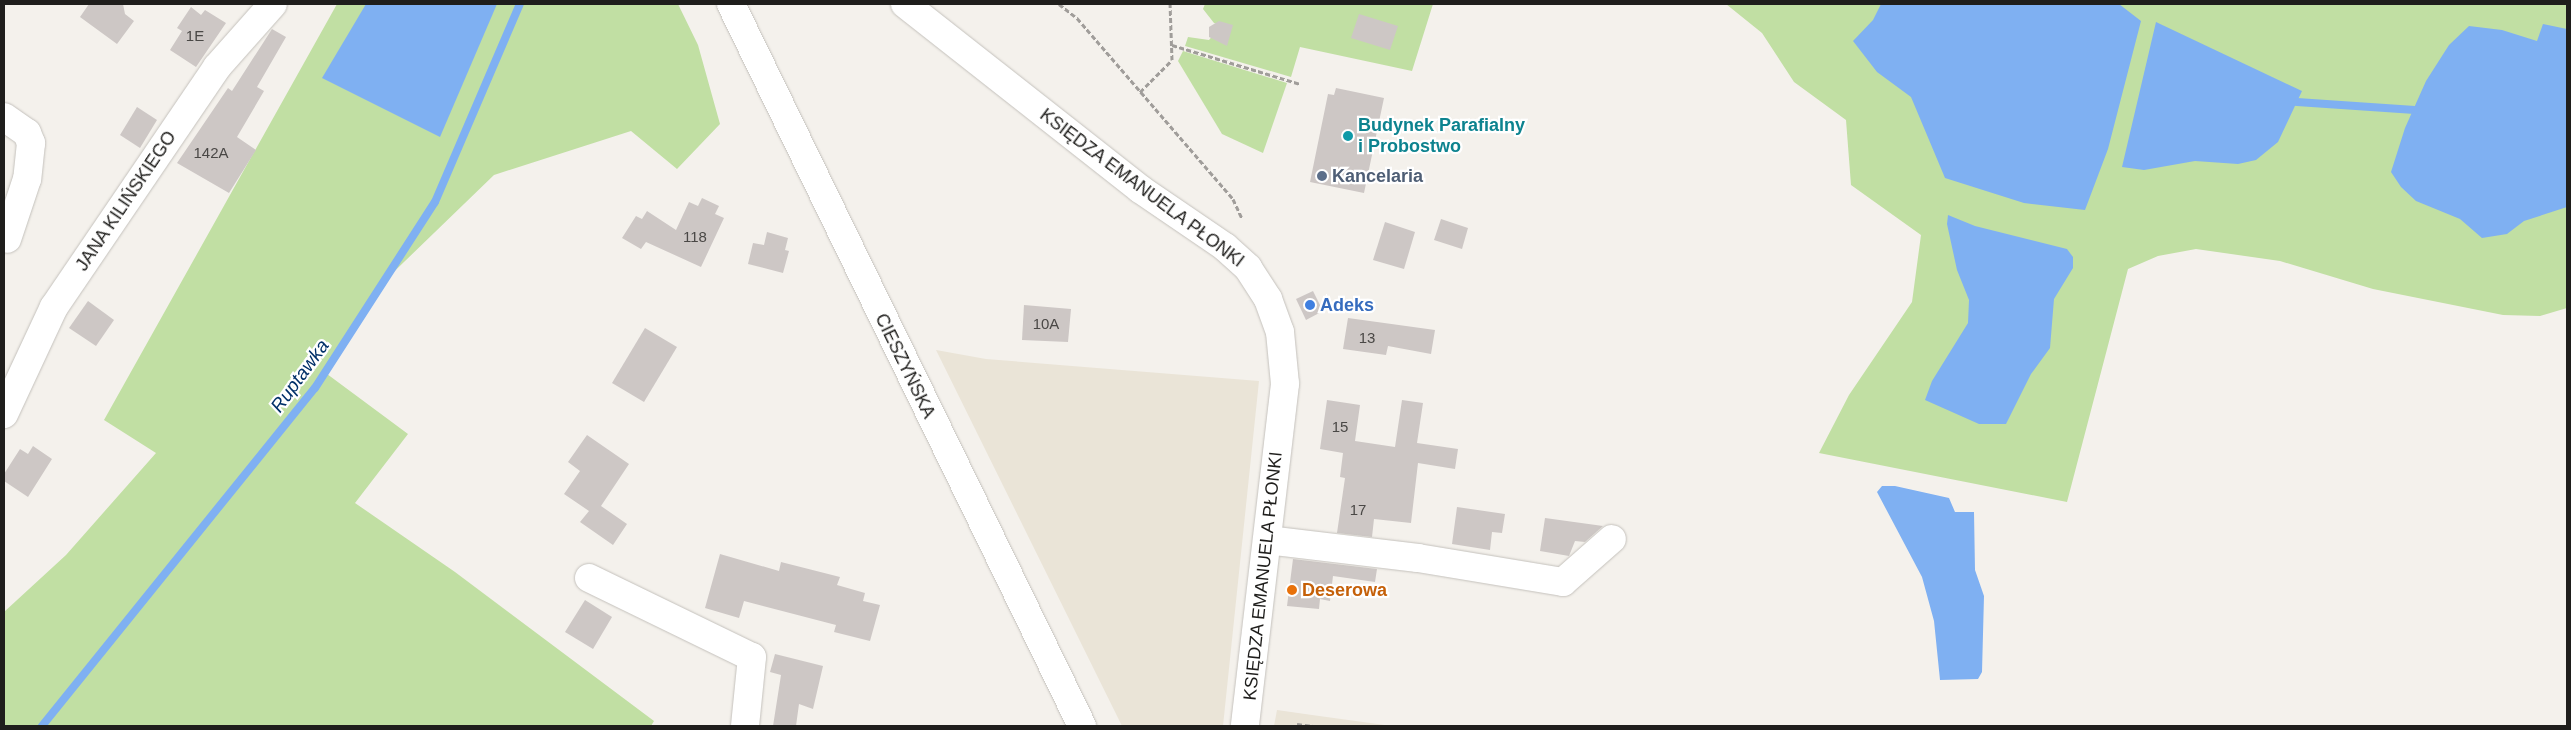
<!DOCTYPE html>
<meta charset="utf-8">
<style>
body{margin:0}
#map{position:relative;width:2571px;height:730px;overflow:hidden;background:#f4f1ec;font-family:Helvetica,sans-serif}
div>[style]{position:absolute}
.built>*{inset:0;background:#eae4d7}
.green>*{inset:0;background:#c1dfa3}
.water>*{inset:0;background:#7fb0f2}
.stream>*{height:8px;margin:-4px;padding:0 4px;transform-origin:4px;border-radius:4px;background:#7fb0f2}
.building>*{inset:0;background:#cdc7c5}
.path>*{height:3px;margin-top:-1.5px;transform-origin:0;background:repeating-linear-gradient(90deg,#a09d9a 0 5px,transparent 0 7.5px)}
.roads{filter:drop-shadow(0 0 1px #c4c1bc) drop-shadow(0 0 1px #c4c1bc)}
.minor>*{height:28px;margin:-14px;padding:0 14px;transform-origin:14px;border-radius:14px;background:#fff}
.major>*{height:28px;margin:-14px;padding:0 14px;transform-origin:14px;border-radius:14px;background:#fff}
.dots>*{width:14px;height:14px;translate:-50% -50%;box-sizing:border-box;border:2px solid #fff;border-radius:50%}
span{translate:-50% -50%;white-space:nowrap;text-align:center;line-height:1.15;-webkit-text-stroke:4.5px #fff;paint-order:stroke}
.number-label{font-size:15px;color:#4a4846}
.number-label span{-webkit-text-stroke-width:0}
.culture-label{font-size:18px;color:#0d838f;font-weight:700}
.left{translate:0 -50%;text-align:left}
.service-label{font-size:18px;color:#4e5e75;font-weight:700}
.street-label{font-size:18px;color:#1f1e1c}
.shop-label{font-size:18px;color:#366cbe;font-weight:700}
.food-label{font-size:18px;color:#c56008;font-weight:700}
.water-label{font-size:19px;color:#003068;font-style:italic}
.frame{position:absolute;inset:0;border:5px solid #1f1e1c;pointer-events:none}
</style>
<div id="map">
<div class="built">
<i style="clip-path:polygon(936px 350px,986px 359px,1259px 381px,1223px 726px,1122px 726px)"></i>
<i style="clip-path:polygon(1277px 710px,1312px 715px,1392px 726px,1274px 726px)"></i>
</div>
<div class="green">
<i style="clip-path:polygon(337px 4px,678px 4px,698px 45px,720px 124px,677px 169px,631px 131px,494px 175px,374px 291px,323px 371px,408px 434px,355px 503px,455px 572px,654px 721px,651px 726px,4px 726px,4px 612px,66px 555px,156px 453px,104px 420px)"></i>
<i style="clip-path:polygon(1205px 4px,1433px 4px,1412px 71px,1300px 47px,1291px 77px,1185px 46px,1188px 37px,1209px 40px,1222px 25px,1214px 23px,1203px 9px)"></i>
<i style="clip-path:polygon(1726px 4px,2567px 4px,2567px 308px,2540px 316px,2503px 315px,2373px 289px,2280px 261px,2196px 249px,2158px 256px,2128px 269px,2067px 502px,1819px 453px,1849px 395px,1912px 302px,1921px 235px,1851px 185px,1846px 120px,1794px 82px,1762px 33px)"></i>
<i style="clip-path:polygon(1183px 51px,1287px 83px,1263px 153px,1222px 134px,1178px 61px)"></i>
</div>
<div class="water">
<i style="clip-path:polygon(366px 4px,497px 4px,440px 137px,322px 78px)"></i>
<i style="clip-path:polygon(1881px 4px,2119px 4px,2141px 21px,2108px 149px,2085px 210px,2024px 203px,1945px 178px,1911px 97px,1877px 72px,1853px 41px,1873px 20px)"></i>
<i style="clip-path:polygon(2156px 22px,2302px 91px,2278px 142px,2256px 160px,2238px 164px,2195px 161px,2144px 170px,2122px 167px)"></i>
<i style="clip-path:polygon(2543px 24px,2567px 29px,2567px 207px,2524px 221px,2507px 234px,2482px 238px,2460px 219px,2416px 201px,2401px 187px,2391px 172px,2405px 128px,2426px 81px,2449px 45px,2469px 26px,2502px 30px,2537px 41px)"></i>
<i style="clip-path:polygon(1948px 215px,1975px 226px,2067px 249px,2073px 257px,2073px 268px,2054px 299px,2050px 348px,2031px 374px,2006px 424px,1979px 424px,1925px 400px,1932px 381px,1968px 323px,1969px 300px,1957px 270px,1947px 224px)"></i>
<i style="clip-path:polygon(1882px 486px,1895px 486px,1949px 498px,1955px 512px,1974px 512px,1975px 570px,1984px 596px,1982px 672px,1978px 679px,1940px 680px,1934px 621px,1922px 577px,1877px 492px)"></i>
</div>
<div class="stream">
<i style="left:2297px;top:102px;width:118px;rotate:3.9deg"></i>
<i style="left:42px;top:726px;width:434px;rotate:-51.1deg"></i>
<i style="left:315px;top:388px;width:221px;rotate:-57.2deg"></i>
<i style="left:435px;top:202px;width:215px;rotate:-66.8deg"></i>
</div>
<div class="building">
<i style="clip-path:polygon(89px 4px,123px 4px,125px 14px,134px 21px,117px 44px,80px 17px)"></i>
<i style="clip-path:polygon(191px 7px,201px 15px,205px 10px,226px 23px,196px 67px,170px 50px,182px 31px,177px 28px)"></i>
<i style="clip-path:polygon(1359px 14px,1398px 26px,1390px 50px,1351px 38px)"></i>
<i style="clip-path:polygon(1219px 21px,1233px 25px,1227px 46px,1209px 37px,1209px 27px)"></i>
<i style="clip-path:polygon(272px 29px,286px 37px,257px 87px,264px 91px,237px 137px,256px 150px,229px 193px,177px 163px,228px 88px,232px 91px)"></i>
<i style="clip-path:polygon(1336px 88px,1384px 98px,1364px 193px,1310px 182px,1328px 94px,1334px 95px)"></i>
<i style="clip-path:polygon(137px 107px,157px 120px,140px 148px,120px 135px)"></i>
<i style="clip-path:polygon(702px 198px,719px 206px,715px 214px,724px 218px,701px 267px,646px 242px,641px 249px,622px 238px,636px 216px,642px 219px,647px 211px,676px 230px,689px 202px,698px 206px)"></i>
<i style="clip-path:polygon(1441px 219px,1468px 228px,1462px 249px,1434px 240px)"></i>
<i style="clip-path:polygon(1385px 222px,1415px 232px,1404px 269px,1373px 260px)"></i>
<i style="clip-path:polygon(767px 232px,788px 238px,785px 250px,789px 251px,783px 273px,748px 264px,753px 243px,764px 245px)"></i>
<i style="clip-path:polygon(1313px 291px,1323px 311px,1306px 320px,1296px 299px)"></i>
<i style="clip-path:polygon(88px 301px,114px 320px,96px 346px,69px 328px)"></i>
<i style="clip-path:polygon(1024px 305px,1071px 309px,1068px 342px,1022px 340px)"></i>
<i style="clip-path:polygon(1348px 318px,1435px 330px,1431px 354px,1388px 346px,1386px 355px,1343px 349px)"></i>
<i style="clip-path:polygon(645px 328px,677px 347px,644px 402px,612px 383px)"></i>
<i style="clip-path:polygon(1327px 400px,1360px 405px,1355px 441px,1395px 447px,1402px 400px,1423px 403px,1417px 443px,1458px 449px,1455px 469px,1418px 463px,1411px 523px,1374px 519px,1372px 537px,1337px 533px,1345px 478px,1340px 477px,1343px 453px,1320px 449px)"></i>
<i style="clip-path:polygon(587px 435px,629px 464px,601px 506px,627px 524px,613px 545px,580px 522px,589px 511px,564px 494px,580px 471px,568px 462px)"></i>
<i style="clip-path:polygon(33px 446px,52px 459px,28px 497px,4px 481px,4px 474px,20px 449px,28px 454px)"></i>
<i style="clip-path:polygon(1457px 507px,1505px 514px,1502px 533px,1492px 532px,1490px 550px,1452px 544px)"></i>
<i style="clip-path:polygon(1545px 518px,1603px 526px,1585px 542px,1575px 541px,1569px 556px,1540px 551px)"></i>
<i style="clip-path:polygon(720px 554px,779px 571px,781px 562px,840px 577px,837px 585px,865px 593px,863px 601px,880px 605px,870px 641px,834px 632px,836px 625px,744px 601px,739px 618px,705px 608px)"></i>
<i style="clip-path:polygon(1293px 559px,1377px 569px,1375px 582px,1333px 576px,1330px 601px,1320px 599px,1319px 609px,1287px 606px)"></i>
<i style="clip-path:polygon(585px 600px,612px 617px,593px 649px,565px 632px)"></i>
<i style="clip-path:polygon(775px 654px,823px 666px,813px 709px,799px 704px,796px 726px,773px 726px,781px 675px,770px 672px)"></i>
</div>
<div class="path">
<i style="left:1059px;top:4px;width:23px;rotate:38deg"></i>
<i style="left:1077px;top:18px;width:239px;rotate:49.2deg"></i>
<i style="left:1233px;top:199px;width:21px;rotate:65deg"></i>
<i style="left:1172px;top:45px;width:134px;rotate:16.9deg"></i>
<i style="left:1140px;top:92px;width:45px;rotate:-45deg"></i>
<i style="left:1172px;top:60px;width:56px;rotate:-92deg"></i>
<i style="left:1297px;top:724px;width:16px;rotate:7deg"></i>
</div>
<div class="roads">
<div class="minor">
<i style="left:905px;top:4px;width:299px;rotate:38.2deg"></i>
<i style="left:1140px;top:189px;width:103px;rotate:34.3deg"></i>
<i style="left:1225px;top:247px;width:31px;rotate:42deg"></i>
<i style="left:1248px;top:268px;width:37px;rotate:57deg"></i>
<i style="left:1268px;top:299px;width:35px;rotate:70deg"></i>
<i style="left:1280px;top:332px;width:52px;rotate:84.5deg"></i>
<i style="left:1285px;top:384px;width:344px;rotate:96.7deg"></i>
<i style="left:4px;top:117px;width:28px;rotate:35deg"></i>
<i style="left:27px;top:133px;width:11px;rotate:68deg"></i>
<i style="left:31px;top:143px;width:36px;rotate:96deg"></i>
<i style="left:27px;top:179px;width:63px;rotate:108.4deg"></i>
<i style="left:4px;top:414px;width:118px;rotate:-65deg"></i>
<i style="left:54px;top:307px;width:290px;rotate:-55.8deg"></i>
<i style="left:217px;top:67px;width:84px;rotate:-48.4deg"></i>
<i style="left:1267px;top:540px;width:152px;rotate:6.8deg"></i>
<i style="left:1418px;top:558px;width:147px;rotate:9.4deg"></i>
<i style="left:1563px;top:582px;width:65px;rotate:-41.3deg"></i>
<i style="left:589px;top:578px;width:181px;rotate:25.9deg"></i>
<i style="left:752px;top:657px;width:69px;rotate:95.8deg"></i>
</div>
<div class="major">
<i style="left:731px;top:4px;width:803px;rotate:64.07deg"></i>
</div>
</div>
<div class="dots">
<i style="left:1348px;top:136px;background:#0f9aa8"></i>
<i style="left:1322px;top:176px;background:#5c6f8a"></i>
<i style="left:1310px;top:305px;background:#3f7fe0"></i>
<i style="left:1292px;top:590px;background:#e8710a"></i>
</div>
<div class="number-label">
<span style="left:195px;top:36px">1E</span>
<span style="left:211px;top:153px">142A</span>
<span style="left:695px;top:237px">118</span>
<span style="left:1046px;top:324px">10A</span>
<span style="left:1367px;top:338px">13</span>
<span style="left:1340px;top:427px">15</span>
<span style="left:1358px;top:510px">17</span>
</div>
<div class="culture-label">
<span class="left" style="left:1358px;top:136px">Budynek Parafialny<br>i Probostwo</span>
</div>
<div class="service-label">
<span class="left" style="left:1332px;top:176px">Kancelaria</span>
</div>
<div class="street-label">
<span style="left:1142px;top:188px;rotate:37deg">KSIĘDZA EMANUELA PŁONKI</span>
<span style="left:126px;top:201px;rotate:-56deg">JANA KILIŃSKIEGO</span>
<span style="left:905px;top:366px;rotate:64deg">CIESZYŃSKA</span>
<span style="left:1263px;top:576px;rotate:-84deg">KSIĘDZA EMANUELA PŁONKI</span>
</div>
<div class="shop-label">
<span class="left" style="left:1320px;top:305px">Adeks</span>
</div>
<div class="food-label">
<span class="left" style="left:1302px;top:590px">Deserowa</span>
</div>
<div class="water-label">
<span style="left:300px;top:376px;rotate:-54deg">Ruptawka</span>
</div>
<div class="frame"></div>
</div>
